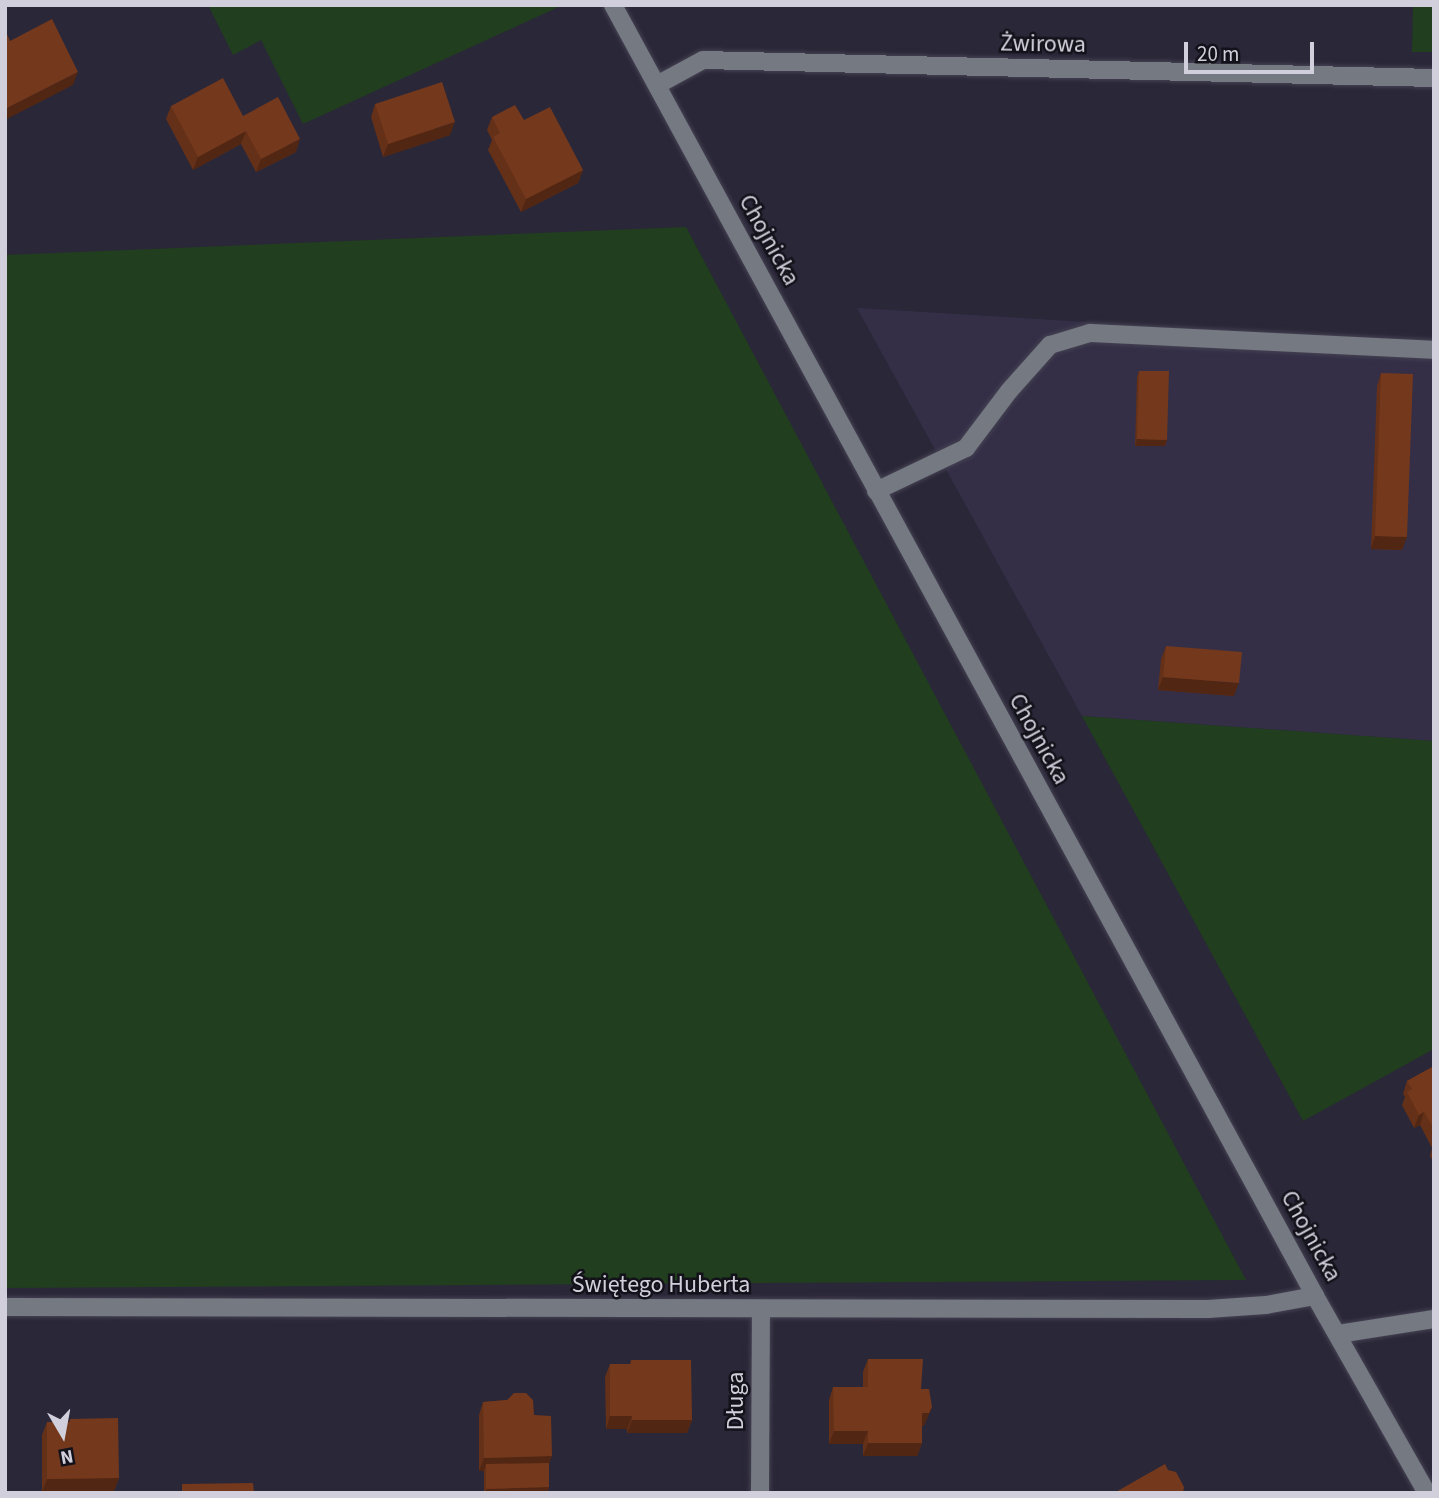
<!DOCTYPE html>
<meta charset="utf-8">
<style>
body{margin:0}
#map{position:relative;width:1439px;height:1498px;overflow:hidden;background:#2a2738;font-family:"Source Sans 3",sans-serif}
div>[style]{position:absolute}
.built>*{inset:0;background:#342f47}
.green>*{inset:0;background:#213e1f}
.roads{filter:drop-shadow(0 0 2px #454252) drop-shadow(0 0 2px #454252)}
.minor>*{height:18px;margin:-9px;padding:0 9px;transform-origin:9px;border-radius:9px;background:#747982}
.wall>*{inset:0;background:#643018}
.shaded-wall>*{inset:0;background:#512714}
.building>*{inset:0;background:#74381c}
span{translate:-50% -50%;white-space:nowrap;text-align:center;line-height:1.15;-webkit-text-stroke:5px #131119;paint-order:stroke}
.street-label{font-size:24px;color:#d1cfdb}
.frame{position:absolute;inset:0;border:7px solid #d1cfdb;pointer-events:none}
.north{position:absolute;left:28px;top:1400px;width:70px;height:70px;-webkit-text-stroke:5px #131119;paint-order:stroke;rotate:170deg;font-size:19px;font-weight:700;line-height:28px;text-align:center;color:#d1cfdb}
.north::after{content:'';display:block;margin:auto;width:24px;height:32px;background:#d1cfdb;clip-path:polygon(50% 0,100% 100%,50% 72%,0 100%)}
.scale{position:absolute;left:1184px;top:42px;width:130px;height:32px;box-sizing:border-box;border:4px solid #d1cfdb;border-top:0;padding-left:9px;font-size:21px;line-height:24px;white-space:nowrap;color:#d1cfdb;-webkit-text-stroke:5px #131119;paint-order:stroke}
</style>
<div id="map">
<div class="built">
<i style="clip-path:polygon(857px 308px,1434px 343px,1434px 741px,1082px 716px)"></i>
</div>
<div class="green">
<i style="clip-path:polygon(208px 5px,563px 5px,303px 124px,261px 40px,233px 55px)"></i>
<i style="clip-path:polygon(1413px 5px,1434px 5px,1434px 52px,1412px 52px)"></i>
<i style="clip-path:polygon(686px 227px,1246px 1280px,5px 1288px,5px 255px)"></i>
<i style="clip-path:polygon(1082px 716px,1434px 741px,1434px 1049px,1303px 1121px)"></i>
</div>
<div class="roads">
<div class="minor">
<i style="left:613px;top:5px;width:1470px;rotate:61.46deg"></i>
<i style="left:1315px;top:1296px;width:227px;rotate:60.4deg"></i>
<i style="left:657px;top:85px;width:52px;rotate:-28.5deg"></i>
<i style="left:703px;top:60px;width:731px;rotate:1.41deg"></i>
<i style="left:876px;top:491px;width:100px;rotate:-25.5deg"></i>
<i style="left:966px;top:448px;width:71px;rotate:-53deg"></i>
<i style="left:1009px;top:391px;width:62px;rotate:-48.3deg"></i>
<i style="left:1050px;top:345px;width:42px;rotate:-16.7deg"></i>
<i style="left:1090px;top:333px;width:344px;rotate:2.8deg"></i>
<i style="left:5px;top:1307px;width:1203px;rotate:0.1deg"></i>
<i style="left:1208px;top:1309px;width:58px;rotate:-3.9deg"></i>
<i style="left:1266px;top:1305px;width:50px;rotate:-10.4deg"></i>
<i style="left:1338px;top:1334px;width:97px;rotate:-8.9deg"></i>
<i style="left:760px;top:1493px;width:183px;rotate:-89.7deg"></i>
</div>
</div>
<div class="wall">
<i style="clip-path:polygon(375px 104px,450px 135px,383px 157px,371px 117px)"></i>
<i style="clip-path:polygon(171px 106px,243px 116px,296px 152px,256px 172px,241px 144px,193px 170px,166px 119px)"></i>
<i style="clip-path:polygon(492px 117px,524px 120px,583px 170px,578px 183px,521px 212px,488px 150px,492px 140px,487px 130px)"></i>
<i style="clip-path:polygon(1139px 371px,1167px 440px,1165px 446px,1135px 446px,1137px 377px)"></i>
<i style="clip-path:polygon(1381px 373px,1402px 550px,1371px 549px,1377px 386px)"></i>
<i style="clip-path:polygon(1166px 646px,1234px 696px,1158px 690px,1161px 659px)"></i>
<i style="clip-path:polygon(1434px 1066px,1434px 1163px,1430px 1156px,1432px 1148px,1420px 1125px,1414px 1128px,1402px 1105px,1405px 1097px,1403px 1094px,1407px 1081px)"></i>
<i style="clip-path:polygon(868px 1359px,921px 1389px,924px 1426px,922px 1426px,922px 1443px,917px 1456px,863px 1456px,863px 1444px,829px 1444px,829px 1400px,833px 1387px,863px 1387px,863px 1372px)"></i>
<i style="clip-path:polygon(631px 1360px,692px 1420px,687px 1433px,627px 1433px,627px 1429px,606px 1429px,605px 1377px,610px 1364px,630px 1364px)"></i>
<i style="clip-path:polygon(507px 1400px,534px 1415px,549px 1463px,549px 1487px,547px 1493px,484px 1493px,484px 1471px,479px 1471px,479px 1415px,483px 1402px)"></i>
<i style="clip-path:polygon(70px 1419px,119px 1478px,114px 1491px,42px 1492px,42px 1435px,47px 1422px,69px 1422px)"></i>
</div>
<div class="shaded-wall">
<i style="clip-path:polygon(78px 72px,73px 85px,5px 120px,5px 109px)"></i>
<i style="clip-path:polygon(455px 122px,450px 135px,383px 157px,388px 144px)"></i>
<i style="clip-path:polygon(246px 131px,241px 144px,193px 170px,198px 157px)"></i>
<i style="clip-path:polygon(300px 139px,296px 152px,256px 172px,261px 159px)"></i>
<i style="clip-path:polygon(583px 170px,578px 183px,521px 212px,526px 199px)"></i>
<i style="clip-path:polygon(1137px 439px,1167px 440px,1165px 446px,1135px 446px)"></i>
<i style="clip-path:polygon(1375px 536px,1407px 537px,1402px 550px,1371px 549px)"></i>
<i style="clip-path:polygon(1163px 677px,1239px 683px,1234px 696px,1158px 690px)"></i>
<i style="clip-path:polygon(1424px 1112px,1420px 1125px,1414px 1128px,1419px 1115px)"></i>
<i style="clip-path:polygon(932px 1407px,924px 1426px,917px 1426px,922px 1413px)"></i>
<i style="clip-path:polygon(610px 1416px,632px 1416px,627px 1429px,606px 1429px)"></i>
<i style="clip-path:polygon(632px 1420px,692px 1420px,687px 1433px,627px 1433px)"></i>
<i style="clip-path:polygon(834px 1431px,868px 1431px,863px 1444px,829px 1444px)"></i>
<i style="clip-path:polygon(868px 1443px,922px 1443px,917px 1456px,863px 1456px)"></i>
<i style="clip-path:polygon(552px 1456px,547px 1469px,486px 1464px,484px 1471px,479px 1471px,484px 1458px)"></i>
<i style="clip-path:polygon(119px 1478px,114px 1491px,42px 1492px,47px 1479px)"></i>
<i style="clip-path:polygon(549px 1487px,547px 1493px,485px 1493px,486px 1489px)"></i>
</div>
<div class="building">
<i style="clip-path:polygon(52px 19px,78px 72px,5px 109px,5px 33px,6px 32px,10px 41px)"></i>
<i style="clip-path:polygon(223px 78px,243px 116px,278px 97px,300px 139px,261px 159px,246px 131px,198px 157px,171px 106px)"></i>
<i style="clip-path:polygon(442px 82px,455px 122px,388px 144px,375px 104px)"></i>
<i style="clip-path:polygon(515px 105px,524px 120px,550px 107px,583px 170px,526px 199px,493px 137px,500px 133px,492px 117px)"></i>
<i style="clip-path:polygon(1139px 371px,1169px 371px,1167px 440px,1137px 439px)"></i>
<i style="clip-path:polygon(1381px 373px,1413px 374px,1407px 537px,1375px 536px)"></i>
<i style="clip-path:polygon(1166px 646px,1242px 652px,1239px 683px,1163px 677px)"></i>
<i style="clip-path:polygon(1434px 1066px,1434px 1129px,1424px 1112px,1419px 1115px,1407px 1092px,1412px 1089px,1407px 1081px)"></i>
<i style="clip-path:polygon(868px 1359px,923px 1359px,921px 1389px,929px 1389px,932px 1407px,929px 1413px,922px 1413px,922px 1443px,868px 1443px,868px 1431px,834px 1431px,833px 1387px,868px 1387px)"></i>
<i style="clip-path:polygon(631px 1360px,691px 1360px,692px 1420px,632px 1420px,632px 1416px,610px 1416px,610px 1364px,631px 1364px)"></i>
<i style="clip-path:polygon(514px 1393px,526px 1393px,533px 1400px,534px 1415px,551px 1416px,552px 1456px,484px 1458px,483px 1402px,507px 1400px)"></i>
<i style="clip-path:polygon(118px 1418px,119px 1478px,47px 1479px,47px 1422px,70px 1422px,70px 1419px)"></i>
<i style="clip-path:polygon(549px 1463px,549px 1487px,486px 1489px,486px 1464px)"></i>
<i style="clip-path:polygon(1165px 1464px,1168px 1470px,1176px 1472px,1184px 1487px,1183px 1493px,1114px 1493px)"></i>
<i style="clip-path:polygon(253px 1483px,254px 1493px,182px 1493px,182px 1484px)"></i>
</div>
<div class="street-label">
<span style="left:1043px;top:44px;rotate:1deg">Żwirowa</span>
<span style="left:769px;top:240px;rotate:61deg">Chojnicka</span>
<span style="left:1039px;top:739px;rotate:61deg">Chojnicka</span>
<span style="left:1311px;top:1236px;rotate:61deg">Chojnicka</span>
<span style="left:661px;top:1285px">Świętego Huberta</span>
<span style="left:736px;top:1401px;rotate:-90deg">Długa</span>
</div>
<div class="frame"></div>
<div class="north">N</div>
<div class="scale">20 m</div>
</div>
